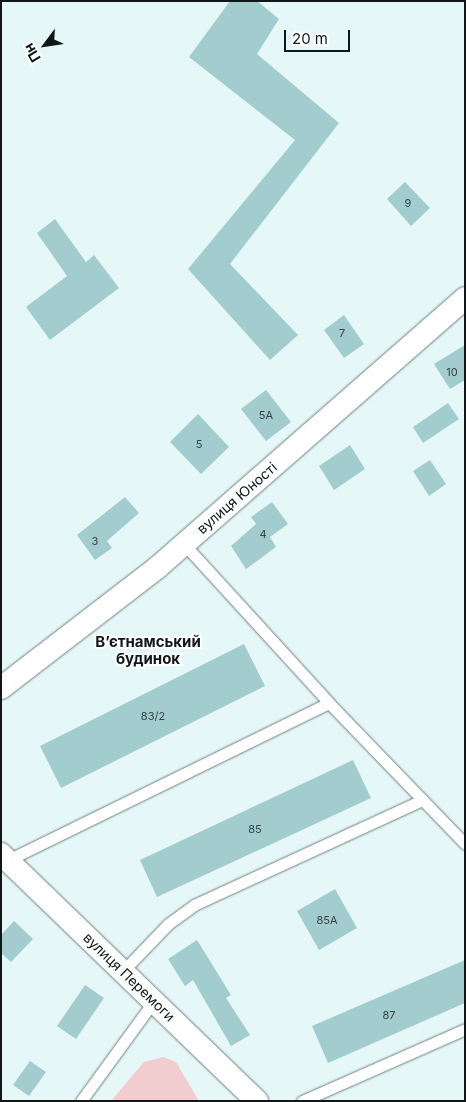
<!DOCTYPE html>
<meta charset="utf-8">
<style>
body{margin:0}
#map{position:relative;width:466px;height:1102px;overflow:hidden;background:#e6f7f8;font-family:Inter,sans-serif}
div>[style]{position:absolute}
.green>*{inset:0;background:#f1cdd0}
.building>*{inset:0;background:#a3cccf}
.roads{filter:drop-shadow(0 0 1px #718080) drop-shadow(0 0 1px #718080)}
.service>*{height:11px;margin:-5.5px;padding:0 5.5px;transform-origin:5.5px;border-radius:5.5px;background:#fff}
.minor>*{height:22px;margin:-11px;padding:0 11px;transform-origin:11px;border-radius:11px;background:#fff}
span{translate:-50% -50%;white-space:nowrap;text-align:center;line-height:1.15;-webkit-text-stroke:4px #fff;paint-order:stroke}
.number-label{font-size:11px;color:#364445}
.number-label span{-webkit-text-stroke-width:0}
.street-label{font-size:14px;color:#111717}
.neighbourhood-label{font-size:15px;color:#111717;font-weight:700}
.frame{position:absolute;inset:0;border:2px solid #111717;pointer-events:none}
.north{position:absolute;left:20px;top:20px;width:50px;height:50px;-webkit-text-stroke:4px #fff;paint-order:stroke;rotate:239deg;font-size:14px;font-weight:700;line-height:20px;text-align:center;color:#111717}
.north::after{content:'';display:block;margin:auto;width:18px;height:22px;background:#111717;clip-path:polygon(50% 0,100% 100%,50% 72%,0 100%)}
.scale{position:absolute;left:284px;top:30px;width:66px;height:22px;box-sizing:border-box;border:2px solid #111717;border-top:0;padding-left:6px;font-size:15px;line-height:18px;white-space:nowrap;color:#111717;-webkit-text-stroke:4px #fff;paint-order:stroke}
</style>
<div id="map">
<div class="green">
<i style="clip-path:polygon(163px 1057px,176px 1062px,199px 1101px,111px 1101px,144px 1062px)"></i>
</div>
<div class="building">
<i style="clip-path:polygon(230px 1px,257px 1px,279px 19px,257px 54px,339px 123px,230px 264px,298px 335px,270px 360px,188px 269px,295px 140px,189px 57px)"></i>
<i style="clip-path:polygon(405px 182px,430px 208px,411px 226px,387px 199px)"></i>
<i style="clip-path:polygon(55px 219px,86px 262px,94px 255px,119px 288px,50px 340px,26px 307px,67px 276px,37px 233px)"></i>
<i style="clip-path:polygon(344px 315px,364px 344px,344px 358px,324px 330px)"></i>
<i style="clip-path:polygon(465px 345px,465px 380px,450px 389px,434px 364px)"></i>
<i style="clip-path:polygon(266px 390px,291px 422px,266px 441px,241px 409px)"></i>
<i style="clip-path:polygon(448px 403px,459px 419px,423px 443px,413px 427px)"></i>
<i style="clip-path:polygon(198px 414px,229px 447px,201px 474px,170px 442px)"></i>
<i style="clip-path:polygon(350px 445px,365px 469px,334px 490px,319px 466px)"></i>
<i style="clip-path:polygon(430px 460px,446px 484px,429px 496px,413px 471px)"></i>
<i style="clip-path:polygon(125px 497px,139px 513px,107px 541px,112px 548px,95px 560px,77px 535px)"></i>
<i style="clip-path:polygon(272px 502px,288px 524px,270px 537px,276px 547px,246px 569px,231px 546px,256px 524px,251px 517px)"></i>
<i style="clip-path:polygon(244px 644px,265px 686px,61px 788px,40px 746px)"></i>
<i style="clip-path:polygon(353px 760px,371px 798px,157px 897px,140px 860px)"></i>
<i style="clip-path:polygon(335px 889px,357px 928px,319px 950px,297px 911px)"></i>
<i style="clip-path:polygon(14px 921px,33px 939px,11px 962px,1px 953px,1px 935px)"></i>
<i style="clip-path:polygon(197px 940px,231px 995px,226px 998px,250px 1035px,231px 1046px,193px 980px,185px 986px,168px 959px)"></i>
<i style="clip-path:polygon(465px 960px,465px 1003px,328px 1063px,312px 1026px)"></i>
<i style="clip-path:polygon(85px 985px,104px 998px,76px 1039px,57px 1026px)"></i>
<i style="clip-path:polygon(30px 1061px,46px 1072px,29px 1096px,13px 1085px)"></i>
</div>
<div class="roads">
<div class="service">
<i style="left:184px;top:544px;width:215px;rotate:47.6deg"></i>
<i style="left:329px;top:703px;width:196px;rotate:46deg"></i>
<i style="left:8px;top:860px;width:357px;rotate:-26.1deg"></i>
<i style="left:123px;top:971px;width:65px;rotate:-46.2deg"></i>
<i style="left:168px;top:924px;width:32px;rotate:-36deg"></i>
<i style="left:194px;top:905px;width:251px;rotate:-24.7deg"></i>
<i style="left:81px;top:1101px;width:124px;rotate:-53.9deg"></i>
<i style="left:302px;top:1101px;width:178px;rotate:-23.8deg"></i>
</div>
<div class="minor">
<i style="left:1px;top:688px;width:198px;rotate:-37.6deg"></i>
<i style="left:158px;top:567px;width:408px;rotate:-41.2deg"></i>
<i style="left:1px;top:854px;width:356px;rotate:44deg"></i>
</div>
</div>
<div class="number-label">
<span style="left:408px;top:203px">9</span>
<span style="left:342px;top:333px">7</span>
<span style="left:452px;top:372px">10</span>
<span style="left:266px;top:415px">5А</span>
<span style="left:199px;top:444px">5</span>
<span style="left:263px;top:534px">4</span>
<span style="left:95px;top:541px">3</span>
<span style="left:153px;top:716px">83/2</span>
<span style="left:255px;top:829px">85</span>
<span style="left:327px;top:920px">85А</span>
<span style="left:389px;top:1015px">87</span>
</div>
<div class="street-label">
<span style="left:237px;top:498px;rotate:-41deg">вулиця Юності</span>
<span style="left:129px;top:977px;rotate:44deg">вулиця Перемоги</span>
</div>
<div class="neighbourhood-label">
<span style="left:148px;top:650px">В’єтнамський<br>будинок</span>
</div>
<div class="frame"></div>
<div class="north">Пн</div>
<div class="scale">20 m</div>
</div>
